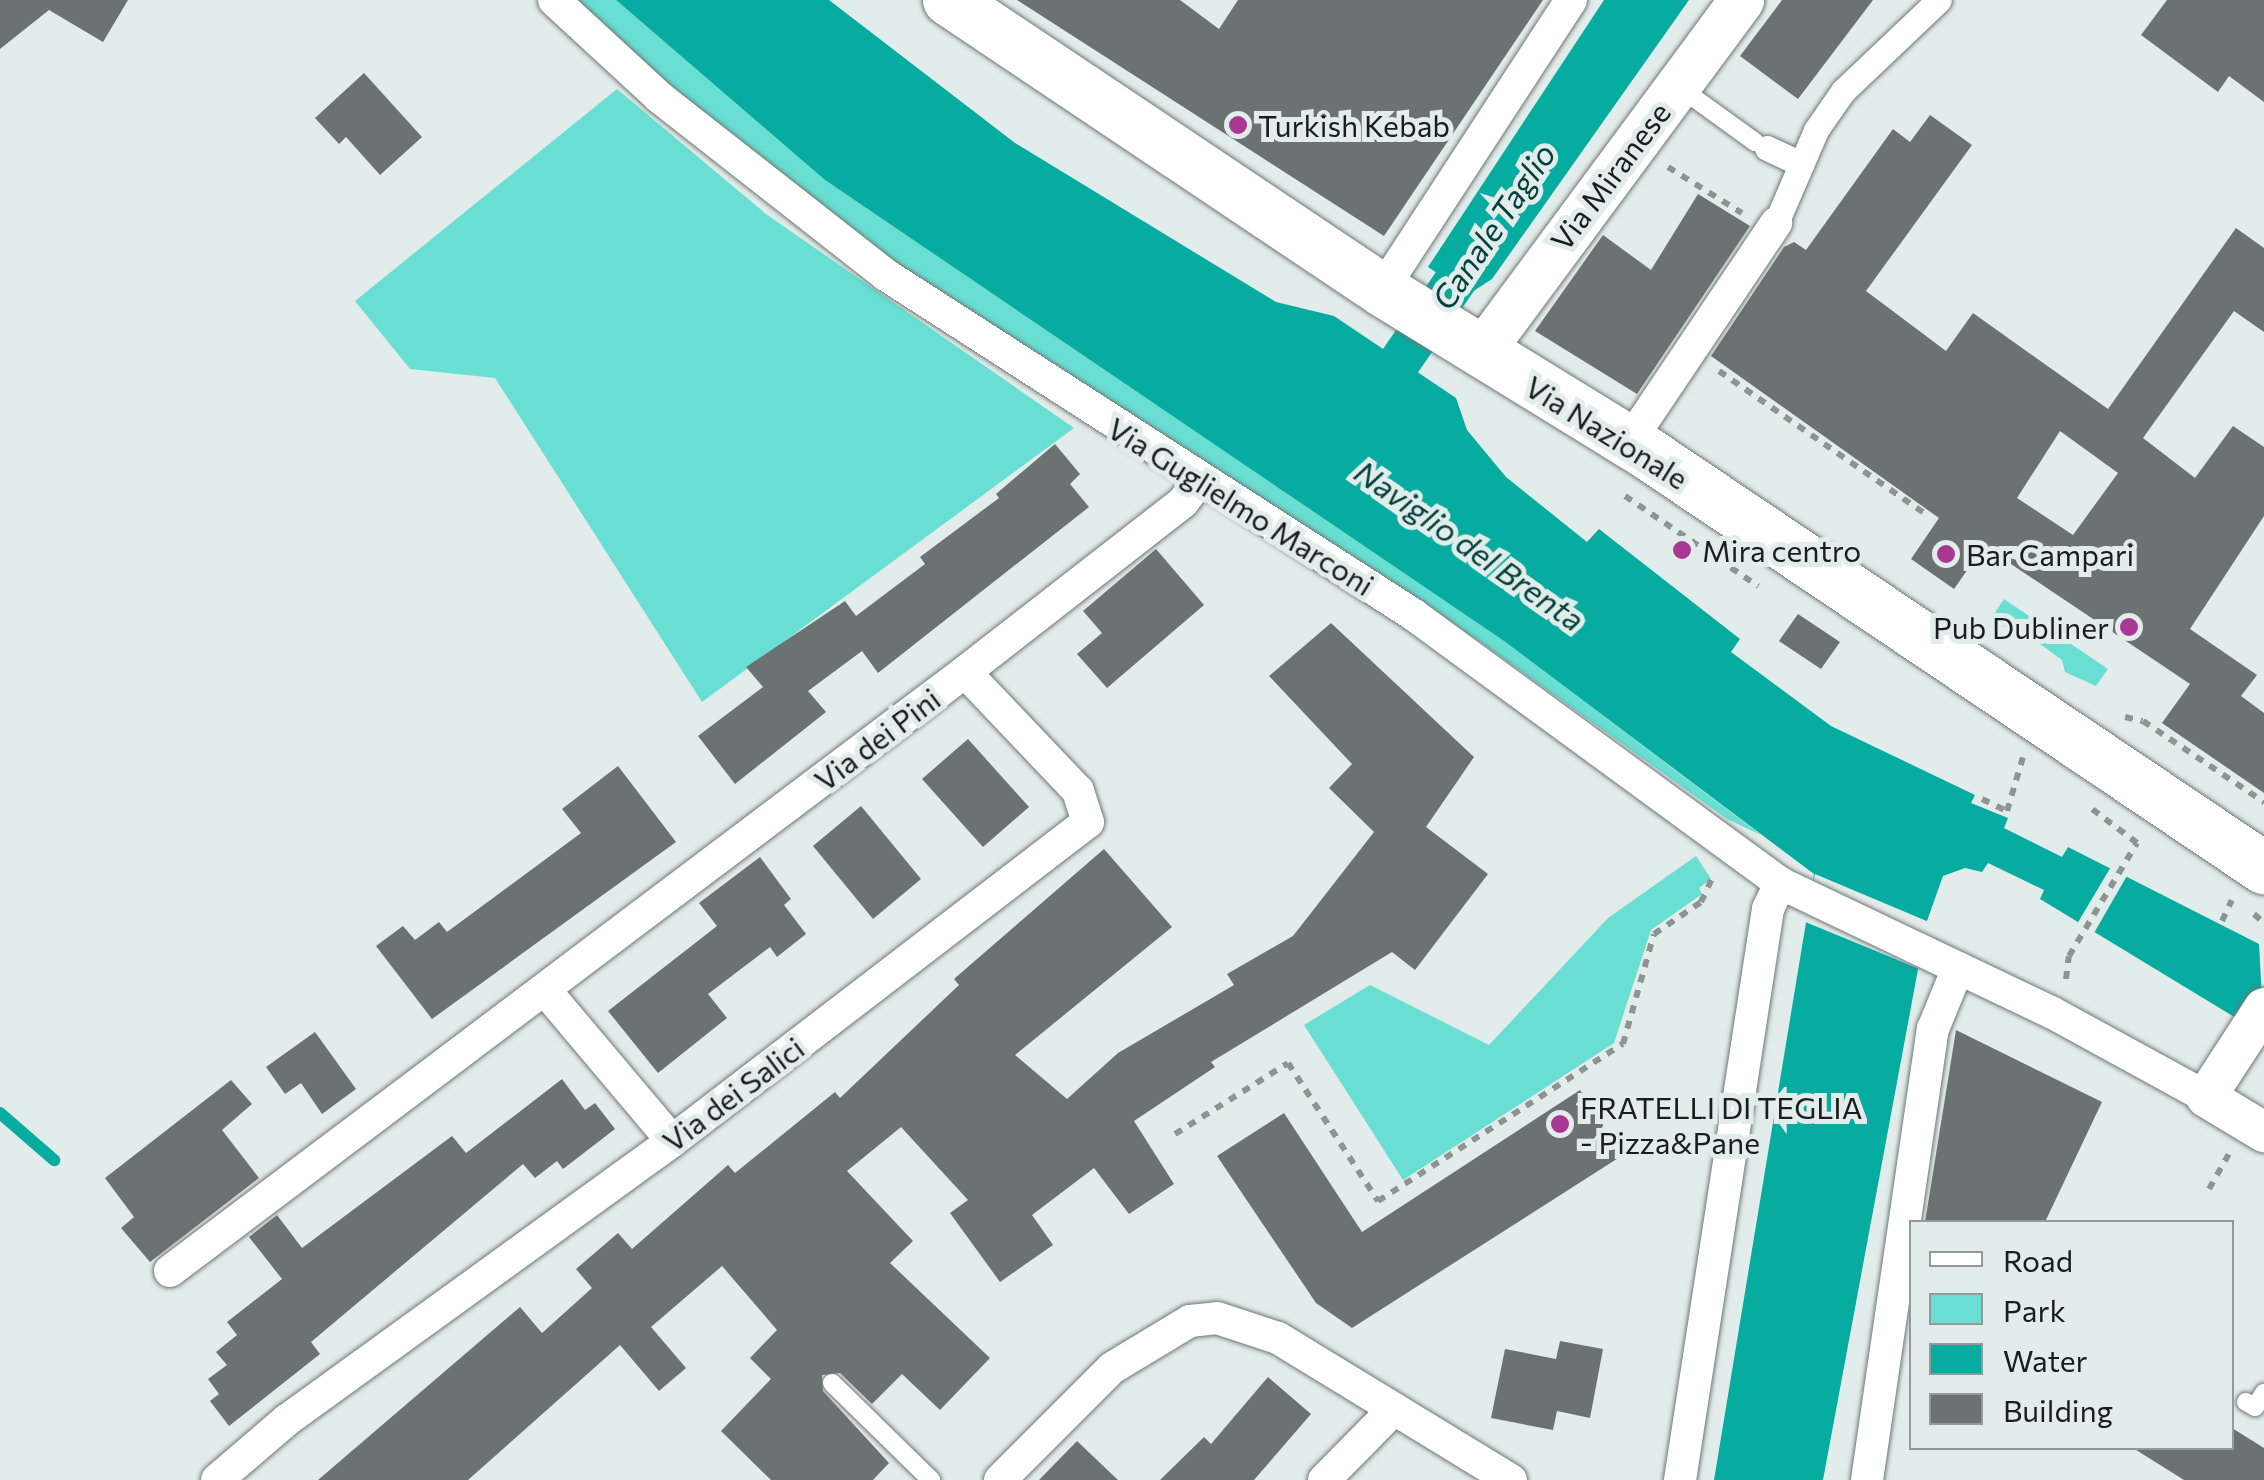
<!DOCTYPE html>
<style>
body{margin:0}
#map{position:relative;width:2264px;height:1480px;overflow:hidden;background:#e2ecea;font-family:Commissioner,sans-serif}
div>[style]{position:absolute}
.green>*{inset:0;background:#68dfd2}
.water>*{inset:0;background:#06ac9f}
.pier>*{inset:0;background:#e2ecea}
.stream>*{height:12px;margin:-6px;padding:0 6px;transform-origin:6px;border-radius:6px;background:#06ac9f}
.canal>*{height:42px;margin:-21px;padding:0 21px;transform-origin:21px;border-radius:21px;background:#06ac9f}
.building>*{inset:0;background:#6b7372}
.path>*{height:6px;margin-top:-3px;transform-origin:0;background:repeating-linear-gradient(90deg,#8d9492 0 8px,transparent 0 16px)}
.roads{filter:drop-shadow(0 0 2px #6f7776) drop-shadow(0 0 2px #6f7776)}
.service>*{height:18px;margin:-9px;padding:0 9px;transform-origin:9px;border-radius:9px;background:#fff}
.pedestrian>*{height:25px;margin:-12.5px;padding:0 12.5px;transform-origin:12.5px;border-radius:12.5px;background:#fff}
.minor>*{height:32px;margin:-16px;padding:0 16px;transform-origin:16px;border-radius:16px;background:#fff}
.tertiary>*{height:40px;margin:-20px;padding:0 20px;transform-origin:20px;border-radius:20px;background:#fff}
.secondary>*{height:45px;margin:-22.5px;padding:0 22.5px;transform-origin:22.5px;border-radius:22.5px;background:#fff}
.primary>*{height:52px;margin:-26px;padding:0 26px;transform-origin:26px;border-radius:26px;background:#fff}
.dots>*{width:28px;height:28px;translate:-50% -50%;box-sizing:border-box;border:5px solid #e2ecea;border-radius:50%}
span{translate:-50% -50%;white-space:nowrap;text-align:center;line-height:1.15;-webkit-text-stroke:10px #e2ecea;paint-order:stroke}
.poi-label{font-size:30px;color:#1a1d1c}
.left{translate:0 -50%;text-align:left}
.right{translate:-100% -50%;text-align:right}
.street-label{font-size:30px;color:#1a1d1c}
.water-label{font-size:32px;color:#02413c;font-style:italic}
.legend{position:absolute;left:1909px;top:1220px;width:325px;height:230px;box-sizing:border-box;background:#e2ecea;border:2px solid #929998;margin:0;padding:12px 18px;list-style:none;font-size:30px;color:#1a1d1c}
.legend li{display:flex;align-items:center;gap:20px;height:50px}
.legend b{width:50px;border:2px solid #929998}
</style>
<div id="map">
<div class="green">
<i style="clip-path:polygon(575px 0,616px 0,825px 180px,1504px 641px,1761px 835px,1727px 819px,1476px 639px,893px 262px,671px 90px)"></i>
<i style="clip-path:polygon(617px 89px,766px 214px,1074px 428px,702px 702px,495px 378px,410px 369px,355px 301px)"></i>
<i style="clip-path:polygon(2004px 599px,2108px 669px,2096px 686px,2065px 672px,2062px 660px,2029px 636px,2000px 625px,1994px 614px)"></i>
<i style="clip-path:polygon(1696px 856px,1711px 879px,1699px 888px,1702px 894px,1651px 930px,1614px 1043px,1403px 1180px,1304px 1025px,1370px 985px,1489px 1045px,1608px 918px)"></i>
</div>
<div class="water">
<i style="clip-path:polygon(616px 0,829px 0,1015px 143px,1276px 302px,1334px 316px,1456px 398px,1467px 430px,1506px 477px,1587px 542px,1599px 529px,1740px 639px,1731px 652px,1831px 726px,1975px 795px,1971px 803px,2008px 818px,2004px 828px,2062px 857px,2068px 847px,2259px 944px,2264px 1035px,2040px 899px,2044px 890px,1988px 863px,1982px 872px,1965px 868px,1943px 876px,1927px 921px,1823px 1480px,1714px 1480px,1814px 874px,1504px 641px,825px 180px)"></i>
<i style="clip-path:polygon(1604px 0,1689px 0,1492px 279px,1469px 294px,1428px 267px)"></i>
</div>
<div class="pier">
<i style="clip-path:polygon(2112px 865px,2128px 874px,2094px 933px,2077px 924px)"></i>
<i style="clip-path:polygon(1815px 874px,1929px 922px,1922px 970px,1803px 921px)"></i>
</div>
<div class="stream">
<i style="left:0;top:1113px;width:72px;rotate:41deg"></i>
</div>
<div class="canal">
<i style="left:1368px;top:408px;width:210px;rotate:-55.5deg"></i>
</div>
<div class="building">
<i style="clip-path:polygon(0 0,128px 0,103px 42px,49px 10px,0 49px)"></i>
<i style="clip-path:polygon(1017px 0,1180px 0,1219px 29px,1238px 0,1543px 0,1384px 236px)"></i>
<i style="clip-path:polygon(1782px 0,1873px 0,1798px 99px,1740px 56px)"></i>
<i style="clip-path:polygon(2167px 0,2264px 0,2264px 102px,2229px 76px,2218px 92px,2141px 35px)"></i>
<i style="clip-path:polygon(364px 73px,422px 137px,380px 175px,346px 137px,339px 144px,315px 118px)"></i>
<i style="clip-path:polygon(evenodd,1930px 115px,1972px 145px,1866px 291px,1946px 351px,1973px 313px,2108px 409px,2236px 228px,2264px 248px,2264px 332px,2234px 311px,2143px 438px,2195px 478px,2233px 426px,2264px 447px,2264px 516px,2190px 629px,2257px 675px,2241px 696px,2264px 713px,2264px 793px,2162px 723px,2190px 684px,1999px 556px,1975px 559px,1954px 589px,1911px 559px,1939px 518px,1711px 356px,1784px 247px,1794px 242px,1806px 250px,1893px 129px,1910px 142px,1930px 115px,2060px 431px,2118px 473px,2073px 535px,2017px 498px,2060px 431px)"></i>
<i style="clip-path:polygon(1698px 194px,1750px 226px,1637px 394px,1535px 331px,1603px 235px,1651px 270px)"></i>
<i style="clip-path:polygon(1055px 444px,1080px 474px,1070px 484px,1089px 507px,878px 673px,862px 651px,808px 691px,826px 712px,735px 784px,698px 736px,763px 687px,746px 667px,845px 601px,856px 616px,925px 564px,920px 557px,999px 498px,996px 494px)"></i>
<i style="clip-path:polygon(1156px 549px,1204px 605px,1107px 688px,1077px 654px,1102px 633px,1083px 611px)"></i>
<i style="clip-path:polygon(1798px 614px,1840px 642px,1821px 669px,1779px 641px)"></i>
<i style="clip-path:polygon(1331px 623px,1474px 757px,1426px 827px,1488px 874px,1415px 970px,1392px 952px,1211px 1062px,1215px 1067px,1134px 1121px,1174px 1184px,1129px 1214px,1094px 1168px,1032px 1215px,1053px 1245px,1000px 1282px,950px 1213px,968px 1200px,901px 1127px,847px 1171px,913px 1241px,890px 1263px,990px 1358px,940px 1410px,902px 1374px,872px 1404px,840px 1373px,822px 1375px,823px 1391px,889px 1463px,873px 1480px,771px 1480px,721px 1431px,771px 1379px,750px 1358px,777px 1330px,722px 1266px,651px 1327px,686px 1368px,659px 1391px,620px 1345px,468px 1480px,318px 1480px,520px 1307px,542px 1333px,592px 1288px,576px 1269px,618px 1233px,632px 1249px,728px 1165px,735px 1173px,835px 1092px,840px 1098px,959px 985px,954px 979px,1104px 849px,1172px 927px,1015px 1055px,1067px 1099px,1118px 1053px,1234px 985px,1227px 974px,1293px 936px,1374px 832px,1329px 788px,1352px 764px,1269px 676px)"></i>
<i style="clip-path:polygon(968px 739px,1029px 807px,983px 847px,922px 779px)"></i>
<i style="clip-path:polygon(618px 766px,676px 842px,432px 1019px,376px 946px,403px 926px,415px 940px,439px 922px,447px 932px,581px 833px,562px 809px)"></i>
<i style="clip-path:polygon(861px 806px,921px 879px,873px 919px,813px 846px)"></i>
<i style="clip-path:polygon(760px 857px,791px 899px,784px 905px,806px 934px,777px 957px,770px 947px,708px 994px,727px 1018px,658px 1073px,608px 1011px,717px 926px,699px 903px)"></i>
<i style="clip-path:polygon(1956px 1030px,2102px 1102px,2045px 1222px,1925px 1222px)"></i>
<i style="clip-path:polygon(315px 1032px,356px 1089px,322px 1114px,301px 1083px,285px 1094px,266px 1067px)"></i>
<i style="clip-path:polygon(562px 1079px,585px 1110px,595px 1103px,615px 1129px,563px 1169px,557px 1161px,535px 1178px,523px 1164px,311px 1342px,320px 1354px,229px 1426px,210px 1401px,219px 1394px,208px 1379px,227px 1365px,216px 1352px,237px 1335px,227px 1322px,282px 1279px,249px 1237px,277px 1215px,302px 1248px,452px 1136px,466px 1153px)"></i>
<i style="clip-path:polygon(231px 1080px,252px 1104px,222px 1130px,259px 1178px,150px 1262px,121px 1228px,134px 1217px,105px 1178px)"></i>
<i style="clip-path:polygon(1580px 1090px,1623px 1155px,1352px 1328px,1316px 1303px,1217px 1156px,1284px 1113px,1362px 1232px)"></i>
<i style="clip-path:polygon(1560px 1341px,1603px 1349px,1590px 1418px,1557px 1411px,1553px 1430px,1491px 1418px,1505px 1349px,1556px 1359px)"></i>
<i style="clip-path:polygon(1268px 1377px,1311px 1414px,1254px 1480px,1160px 1480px,1204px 1437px,1211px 1444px)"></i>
<i style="clip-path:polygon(2232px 1428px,2264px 1448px,2264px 1480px,2184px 1480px,2133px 1448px,2232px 1448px)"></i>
<i style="clip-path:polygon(1077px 1441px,1118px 1480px,1039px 1480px)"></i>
</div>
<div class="path">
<i style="left:1668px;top:167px;width:87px;rotate:31.9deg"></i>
<i style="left:1719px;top:371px;width:253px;rotate:34.7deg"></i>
<i style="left:1625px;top:496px;width:161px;rotate:34.1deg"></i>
<i style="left:2125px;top:717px;width:18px;rotate:13deg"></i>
<i style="left:2143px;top:721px;width:146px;rotate:33.8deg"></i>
<i style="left:1982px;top:799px;width:28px;rotate:26deg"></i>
<i style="left:2007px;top:811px;width:56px;rotate:-73.5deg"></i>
<i style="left:2254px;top:914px;width:13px;rotate:42deg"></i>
<i style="left:2222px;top:921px;width:23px;rotate:-65deg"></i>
<i style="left:2066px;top:979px;width:23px;rotate:-83deg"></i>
<i style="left:2069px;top:956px;width:132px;rotate:-59deg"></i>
<i style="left:2137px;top:843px;width:56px;rotate:-142.9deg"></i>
<i style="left:1175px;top:1134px;width:133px;rotate:-32.1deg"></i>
<i style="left:1288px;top:1063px;width:165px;rotate:56.9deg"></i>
<i style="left:1378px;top:1201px;width:291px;rotate:-32.7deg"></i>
<i style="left:1623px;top:1044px;width:114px;rotate:-74.3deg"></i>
<i style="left:1654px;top:934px;width:57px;rotate:-34.2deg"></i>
<i style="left:1701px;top:902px;width:31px;rotate:-65deg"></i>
<i style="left:2209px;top:1189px;width:43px;rotate:-60.4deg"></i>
</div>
<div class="roads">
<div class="service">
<i style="left:1679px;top:87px;width:94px;rotate:35.9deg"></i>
<i style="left:832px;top:1383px;width:139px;rotate:44.4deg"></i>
<i style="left:2246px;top:1402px;width:10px;rotate:29deg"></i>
<i style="left:2255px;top:1407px;width:17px;rotate:-57deg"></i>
</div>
<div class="pedestrian">
<i style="left:1767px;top:148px;width:38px;rotate:25deg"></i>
<i style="left:1776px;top:223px;width:101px;rotate:-66.7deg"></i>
<i style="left:1816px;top:130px;width:47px;rotate:-55.3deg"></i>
<i style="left:1843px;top:91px;width:132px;rotate:-43.5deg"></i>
</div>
<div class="minor">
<i style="left:554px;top:0;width:143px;rotate:42.7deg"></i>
<i style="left:659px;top:97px;width:288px;rotate:38.1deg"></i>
<i style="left:886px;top:275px;width:628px;rotate:32.78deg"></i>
<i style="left:1414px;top:615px;width:454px;rotate:36.2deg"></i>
<i style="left:1780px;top:883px;width:300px;rotate:25.5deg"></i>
<i style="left:2051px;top:1012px;width:177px;rotate:28.7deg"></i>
<i style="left:1382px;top:290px;width:346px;rotate:-56.9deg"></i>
<i style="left:1629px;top:442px;width:264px;rotate:-56.1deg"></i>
<i style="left:545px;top:990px;width:197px;rotate:49.9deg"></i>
<i style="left:170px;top:1271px;width:995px;rotate:-37deg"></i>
<i style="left:965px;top:672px;width:276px;rotate:-37.9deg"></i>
<i style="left:1183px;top:502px;width:28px;rotate:-52deg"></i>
<i style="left:217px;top:1480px;width:92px;rotate:-40.6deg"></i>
<i style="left:287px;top:1420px;width:475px;rotate:-35.9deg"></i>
<i style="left:672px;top:1141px;width:524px;rotate:-37.48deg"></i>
<i style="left:1088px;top:822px;width:33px;rotate:-108deg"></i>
<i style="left:1078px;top:791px;width:164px;rotate:-133.5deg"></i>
<i style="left:1000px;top:1480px;width:158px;rotate:-45deg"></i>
<i style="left:1112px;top:1368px;width:91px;rotate:-31.1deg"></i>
<i style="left:1190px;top:1321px;width:27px;rotate:-6deg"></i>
<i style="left:1217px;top:1318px;width:64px;rotate:18.2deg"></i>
<i style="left:1278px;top:1338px;width:273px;rotate:31.4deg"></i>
<i style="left:1324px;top:1480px;width:98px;rotate:-45.4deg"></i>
<i style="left:1680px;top:1480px;width:578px;rotate:-81.24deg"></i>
<i style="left:1768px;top:909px;width:29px;rotate:-65deg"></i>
<i style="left:1867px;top:1480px;width:456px;rotate:-81.7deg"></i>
<i style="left:1933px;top:1029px;width:66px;rotate:-67.7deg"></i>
</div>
<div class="tertiary">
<i style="left:2264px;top:1008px;width:106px;rotate:123.1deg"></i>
<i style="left:2206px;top:1097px;width:68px;rotate:31.1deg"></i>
</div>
<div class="secondary">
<i style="left:1480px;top:353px;width:439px;rotate:-53.5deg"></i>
</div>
<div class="primary">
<i style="left:949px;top:0;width:521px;rotate:33.81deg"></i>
<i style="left:1382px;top:290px;width:311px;rotate:31.6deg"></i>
<i style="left:1647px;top:453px;width:744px;rotate:33.93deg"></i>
</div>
</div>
<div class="dots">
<i style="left:1238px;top:125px;background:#a93894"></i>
<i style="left:1682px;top:550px;background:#a93894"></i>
<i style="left:1946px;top:554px;background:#a93894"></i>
<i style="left:2129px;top:627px;background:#a93894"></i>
<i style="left:1560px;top:1124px;background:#a93894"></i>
</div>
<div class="poi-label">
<span class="left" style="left:1258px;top:125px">Turkish Kebab</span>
<span class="left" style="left:1702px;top:550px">Mira centro</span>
<span class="left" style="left:1966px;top:554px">Bar Campari</span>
<span class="right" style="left:2109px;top:627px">Pub Dubliner</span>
<span class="left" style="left:1580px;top:1124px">FRATELLI DI TEGLIA<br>- Pizza&amp;Pane</span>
</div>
<div class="street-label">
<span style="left:1610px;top:176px;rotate:-53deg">Via Miranese</span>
<span style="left:1607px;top:432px;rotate:32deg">Via Nazionale</span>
<span style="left:1241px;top:506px;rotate:32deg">Via Guglielmo Marconi</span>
<span style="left:877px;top:739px;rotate:-37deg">Via dei Pini</span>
<span style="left:733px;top:1094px;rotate:-37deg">Via dei Salici</span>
</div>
<div class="water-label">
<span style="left:1493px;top:226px;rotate:-56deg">Canale Taglio</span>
<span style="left:1470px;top:545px;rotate:35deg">Naviglio del Brenta</span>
</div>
<ul class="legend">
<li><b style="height:12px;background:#fff"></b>Road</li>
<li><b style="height:28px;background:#68dfd2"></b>Park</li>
<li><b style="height:28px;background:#06ac9f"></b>Water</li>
<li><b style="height:28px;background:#6b7372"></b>Building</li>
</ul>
</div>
